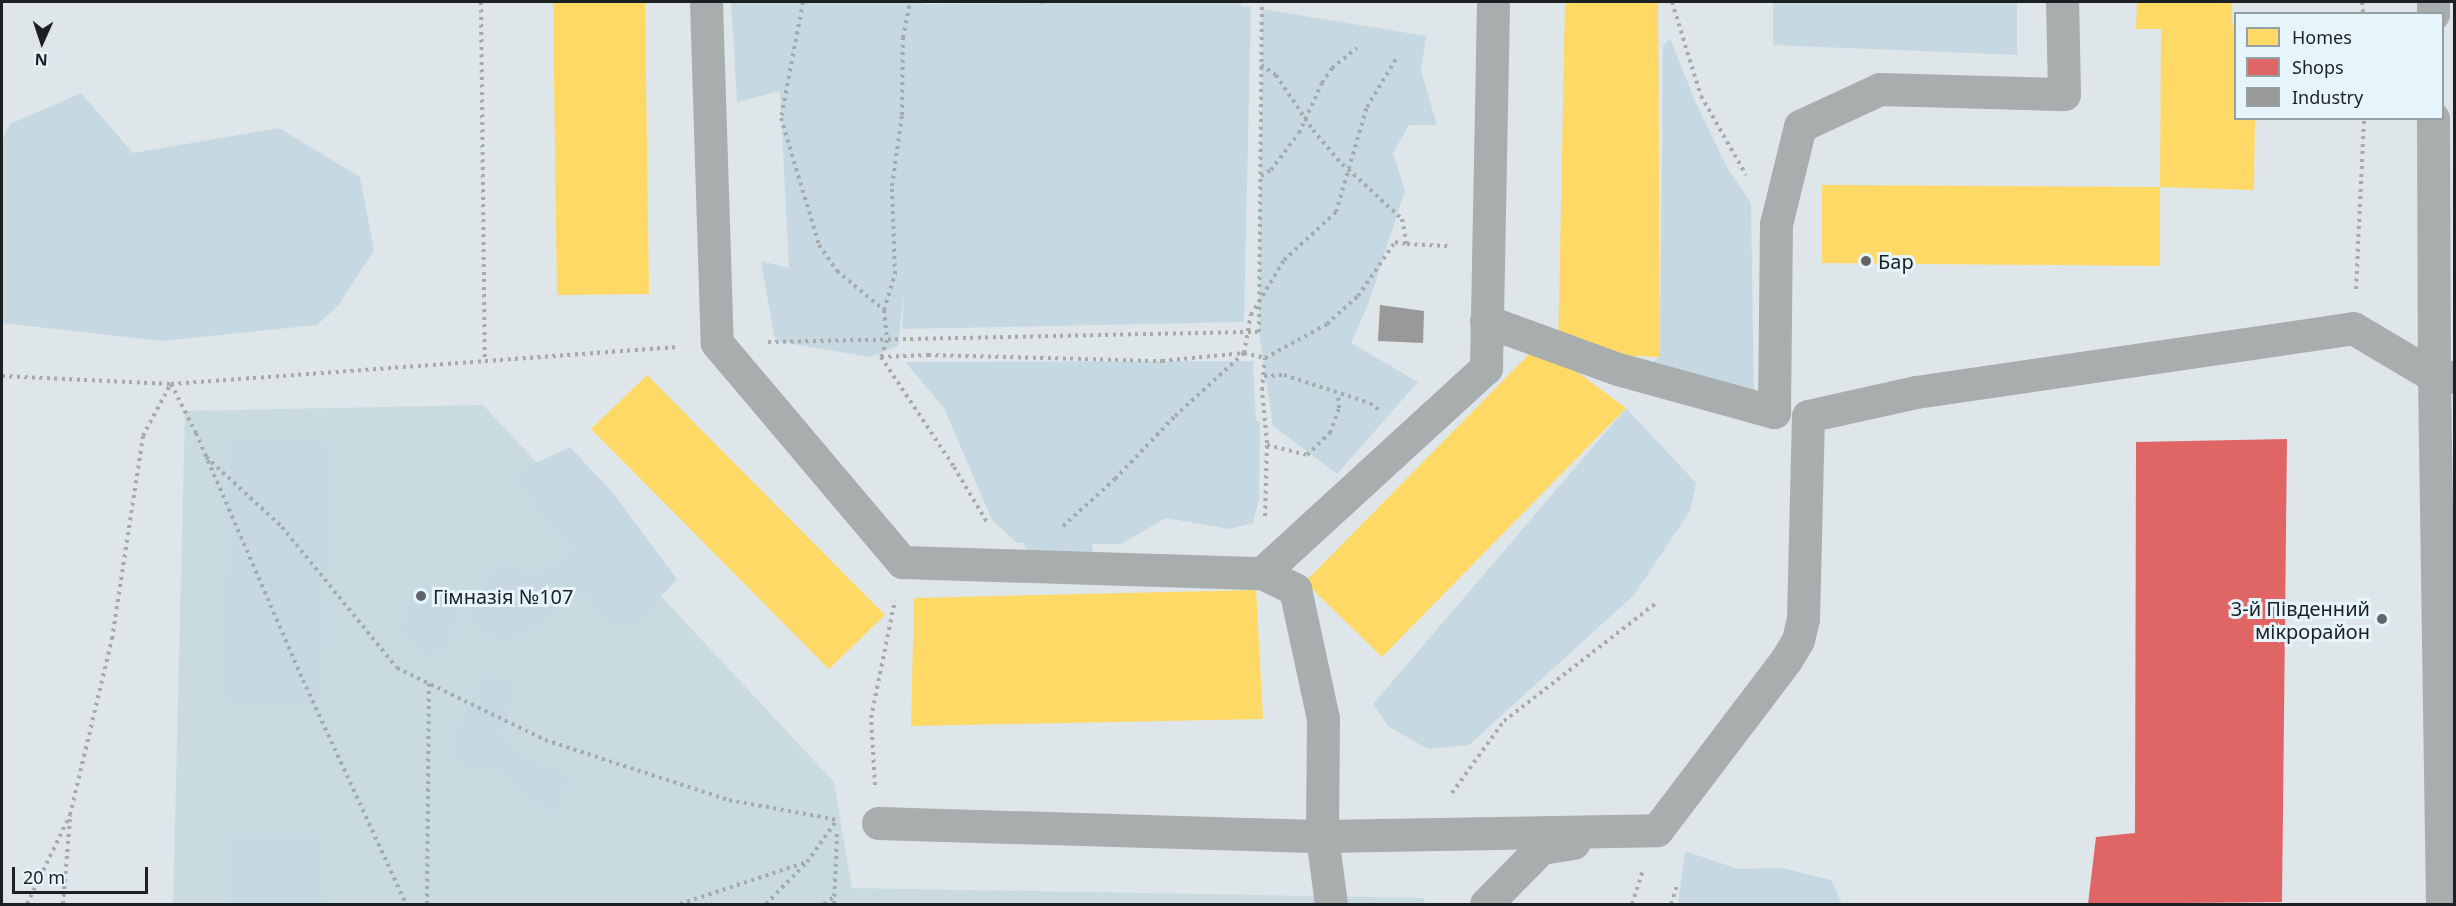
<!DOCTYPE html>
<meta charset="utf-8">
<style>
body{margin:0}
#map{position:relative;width:2456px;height:906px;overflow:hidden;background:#dee6ea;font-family:"Noto Sans",sans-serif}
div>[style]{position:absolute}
.built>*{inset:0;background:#cadae1}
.green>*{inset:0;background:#c6d9e2}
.homes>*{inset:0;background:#ffd966}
.shops>*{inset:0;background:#e06666}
.industry>*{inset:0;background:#999}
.path>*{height:4px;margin-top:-2px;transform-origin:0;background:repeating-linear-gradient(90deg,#a5aaab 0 3px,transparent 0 7.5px)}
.minor>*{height:33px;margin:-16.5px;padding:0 16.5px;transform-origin:16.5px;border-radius:16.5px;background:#a8adae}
.dots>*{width:16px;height:16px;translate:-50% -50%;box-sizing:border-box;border:3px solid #e6f5fc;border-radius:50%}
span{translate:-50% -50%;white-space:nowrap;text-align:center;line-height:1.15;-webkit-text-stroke:6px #e6f5fc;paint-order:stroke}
.poi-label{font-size:20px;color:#1b2023}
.left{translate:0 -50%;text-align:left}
.right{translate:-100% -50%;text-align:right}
.frame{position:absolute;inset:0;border:3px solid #1b2023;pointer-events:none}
.legend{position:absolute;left:2234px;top:12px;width:210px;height:108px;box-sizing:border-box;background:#e6f5fc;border:2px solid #95a0a5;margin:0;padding:8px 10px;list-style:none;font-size:18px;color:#1b2023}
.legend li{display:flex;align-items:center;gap:12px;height:30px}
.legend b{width:30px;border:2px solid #95a0a5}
.north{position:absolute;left:12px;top:12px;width:60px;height:60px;-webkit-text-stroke:4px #e6f5fc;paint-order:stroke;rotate:183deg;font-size:16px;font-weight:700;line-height:24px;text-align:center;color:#1b2023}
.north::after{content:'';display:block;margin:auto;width:21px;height:27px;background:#1b2023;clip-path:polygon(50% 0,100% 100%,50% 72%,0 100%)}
.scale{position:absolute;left:12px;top:867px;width:136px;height:27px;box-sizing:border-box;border:3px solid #1b2023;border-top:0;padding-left:8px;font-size:18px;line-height:21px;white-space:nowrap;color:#1b2023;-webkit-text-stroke:4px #e6f5fc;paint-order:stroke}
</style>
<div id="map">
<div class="built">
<i style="clip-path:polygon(483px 405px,834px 782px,852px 888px,1424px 898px,1425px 904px,173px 904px,185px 411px)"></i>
</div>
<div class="green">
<i style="clip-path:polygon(731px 2px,919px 2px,924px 4px,1241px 2px,1241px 6px,1251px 7px,1244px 322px,902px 329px,904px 290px,898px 346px,870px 357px,780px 342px,774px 336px,761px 261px,789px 268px,780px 91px,737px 102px)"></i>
<i style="clip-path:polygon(1773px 2px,2017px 2px,2017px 55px,1773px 45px)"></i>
<i style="clip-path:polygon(1262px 9px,1426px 36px,1421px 71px,1437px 125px,1409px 125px,1393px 153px,1405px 190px,1369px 302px,1351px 343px,1418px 382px,1337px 474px,1273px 426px,1259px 332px)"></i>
<i style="clip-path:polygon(1670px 38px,1695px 101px,1728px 169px,1751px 203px,1754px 395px,1626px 381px,1660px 357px,1663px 46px)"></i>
<i style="clip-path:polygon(81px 93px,133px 153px,279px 128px,360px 177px,374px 250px,339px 305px,317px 325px,162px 341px,2px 323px,2px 140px,10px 124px)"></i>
<i style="clip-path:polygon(1253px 361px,1256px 420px,1260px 422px,1259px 499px,1253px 523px,1229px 529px,1166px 518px,1121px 544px,1092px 544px,1095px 563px,1029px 560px,1024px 543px,1017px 543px,992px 520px,944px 408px,905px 362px)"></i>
<i style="clip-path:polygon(1626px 408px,1696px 483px,1690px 511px,1634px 595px,1469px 745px,1428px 749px,1389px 727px,1373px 704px)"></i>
<i style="clip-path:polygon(229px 439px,329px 442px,323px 705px,223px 702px)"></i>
<i style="clip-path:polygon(570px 447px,613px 493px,677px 579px,634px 627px,605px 621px,585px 593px,553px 612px,530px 632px,499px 642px,477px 630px,464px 602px,502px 560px,529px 578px,574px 551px,544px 522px,514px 473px)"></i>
<i style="clip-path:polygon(428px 583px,456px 603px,453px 639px,431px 659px,408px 635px,398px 635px,412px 597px)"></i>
<i style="clip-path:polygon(483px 675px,518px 683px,501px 735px,512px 749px,571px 776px,564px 790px,561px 810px,545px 811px,516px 783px,493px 766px,464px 767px,449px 743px)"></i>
<i style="clip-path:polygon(227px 836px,322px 836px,323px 904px,230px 904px)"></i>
<i style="clip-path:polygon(1685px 851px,1739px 869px,1783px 868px,1831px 880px,1842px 904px,1678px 904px)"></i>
</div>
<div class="homes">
<i style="clip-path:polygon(553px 2px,645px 2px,649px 294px,557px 295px)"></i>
<i style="clip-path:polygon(1565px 2px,1658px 2px,1660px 357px,1558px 353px)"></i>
<i style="clip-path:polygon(2137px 2px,2232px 2px,2232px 25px,2236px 25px,2236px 118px,2255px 118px,2254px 190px,2160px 187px,2161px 29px,2136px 29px)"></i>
<i style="clip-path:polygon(1822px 185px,2160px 187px,2160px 266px,1822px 263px)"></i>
<i style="clip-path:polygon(1539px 344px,1626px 408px,1382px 657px,1305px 582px)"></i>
<i style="clip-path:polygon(647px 375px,885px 615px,829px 669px,591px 429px)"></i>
<i style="clip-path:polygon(1256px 590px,1263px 719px,911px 726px,914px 598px)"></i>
</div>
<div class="shops">
<i style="clip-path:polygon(2287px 439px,2282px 902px,2088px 904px,2096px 837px,2135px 833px,2136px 442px)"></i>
</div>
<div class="industry">
<i style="clip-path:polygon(1380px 305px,1424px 311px,1423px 343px,1378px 341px)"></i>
</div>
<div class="path">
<i style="left:481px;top:2px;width:359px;rotate:89.4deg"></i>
<i style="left:803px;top:2px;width:118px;rotate:100.7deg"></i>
<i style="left:781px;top:118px;width:133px;rotate:73.3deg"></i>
<i style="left:819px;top:245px;width:32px;rotate:55deg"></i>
<i style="left:837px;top:271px;width:61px;rotate:39.7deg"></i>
<i style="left:884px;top:310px;width:30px;rotate:84deg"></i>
<i style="left:887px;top:340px;width:18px;rotate:109deg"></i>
<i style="left:881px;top:357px;width:132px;rotate:56.4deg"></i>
<i style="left:954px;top:467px;width:66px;rotate:59.2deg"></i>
<i style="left:1041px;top:2px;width:2px"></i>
<i style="left:1672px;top:2px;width:98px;rotate:72.9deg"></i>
<i style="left:1701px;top:96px;width:91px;rotate:60.3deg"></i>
<i style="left:2362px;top:2px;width:12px;rotate:85deg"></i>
<i style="left:1261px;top:65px;width:18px;rotate:34deg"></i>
<i style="left:1276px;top:75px;width:66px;rotate:56.1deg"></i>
<i style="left:1313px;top:130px;width:38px;rotate:50deg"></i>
<i style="left:1337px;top:159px;width:88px;rotate:42.7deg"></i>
<i style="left:1402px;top:219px;width:25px;rotate:79deg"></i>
<i style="left:1407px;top:244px;width:41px;rotate:2.8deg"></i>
<i style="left:1261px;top:176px;width:12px;rotate:-31deg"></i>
<i style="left:1271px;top:170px;width:46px;rotate:-52.9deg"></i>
<i style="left:1299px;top:133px;width:55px;rotate:-65.3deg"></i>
<i style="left:1322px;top:83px;width:18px;rotate:-56deg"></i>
<i style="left:1332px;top:68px;width:32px;rotate:-39deg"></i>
<i style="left:2356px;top:289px;width:171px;rotate:-87.3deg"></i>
<i style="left:884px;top:310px;width:38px;rotate:-73deg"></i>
<i style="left:895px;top:274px;width:88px;rotate:-92deg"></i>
<i style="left:892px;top:186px;width:72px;rotate:-82deg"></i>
<i style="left:902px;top:115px;width:77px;rotate:-89.3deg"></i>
<i style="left:903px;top:38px;width:37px;rotate:-79deg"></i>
<i style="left:768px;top:342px;width:491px;rotate:-1.2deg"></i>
<i style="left:1259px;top:332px;width:330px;rotate:-89.5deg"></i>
<i style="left:881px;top:357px;width:47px;rotate:-2.4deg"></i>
<i style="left:928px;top:355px;width:234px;rotate:1.5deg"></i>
<i style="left:1162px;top:361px;width:82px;rotate:-5.6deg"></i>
<i style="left:1244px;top:353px;width:22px;rotate:13deg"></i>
<i style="left:1265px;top:358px;width:71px;rotate:-28.7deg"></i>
<i style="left:1327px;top:324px;width:42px;rotate:-42.1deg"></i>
<i style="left:1358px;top:296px;width:65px;rotate:-55.6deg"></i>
<i style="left:1395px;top:242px;width:12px;rotate:9deg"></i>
<i style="left:2px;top:376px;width:169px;rotate:2.7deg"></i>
<i style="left:171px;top:384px;width:507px;rotate:-4.18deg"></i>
<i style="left:1264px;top:376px;width:20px;rotate:-3deg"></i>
<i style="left:1284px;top:375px;width:90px;rotate:18deg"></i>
<i style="left:1370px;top:403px;width:11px;rotate:38deg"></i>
<i style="left:171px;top:384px;width:55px;rotate:63deg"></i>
<i style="left:196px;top:433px;width:269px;rotate:66.6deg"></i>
<i style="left:303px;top:680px;width:247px;rotate:65.3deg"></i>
<i style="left:1267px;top:445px;width:41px;rotate:14deg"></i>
<i style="left:1307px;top:455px;width:32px;rotate:-44deg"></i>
<i style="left:1330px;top:433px;width:27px;rotate:-70deg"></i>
<i style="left:1339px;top:408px;width:15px;rotate:-94deg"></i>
<i style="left:206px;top:457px;width:103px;rotate:42.6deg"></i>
<i style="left:282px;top:527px;width:182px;rotate:50.8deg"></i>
<i style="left:397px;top:668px;width:165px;rotate:25.9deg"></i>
<i style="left:545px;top:740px;width:194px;rotate:18.1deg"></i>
<i style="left:729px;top:800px;width:111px;rotate:10.4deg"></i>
<i style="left:1265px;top:516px;width:73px;rotate:-88.4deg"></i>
<i style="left:1267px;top:443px;width:53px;rotate:-95.4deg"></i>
<i style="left:1262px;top:390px;width:32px;rotate:-85deg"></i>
<i style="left:1063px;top:526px;width:70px;rotate:-42.1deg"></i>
<i style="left:1115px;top:479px;width:87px;rotate:-46.4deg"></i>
<i style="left:1175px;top:416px;width:93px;rotate:-42.4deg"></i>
<i style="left:1244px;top:353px;width:39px;rotate:-80deg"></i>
<i style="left:1251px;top:315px;width:64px;rotate:-59deg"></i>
<i style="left:1284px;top:260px;width:71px;rotate:-42.7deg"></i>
<i style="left:1336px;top:212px;width:109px;rotate:-73.6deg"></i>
<i style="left:1367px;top:107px;width:56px;rotate:-58.9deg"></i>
<i style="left:875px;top:785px;width:67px;rotate:-93.4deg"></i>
<i style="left:871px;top:718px;width:120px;rotate:-78.5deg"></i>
<i style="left:1452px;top:793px;width:89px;rotate:-54.2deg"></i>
<i style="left:1504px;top:721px;width:192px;rotate:-37.8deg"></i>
<i style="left:27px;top:904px;width:99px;rotate:-64.2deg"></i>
<i style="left:70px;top:815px;width:181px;rotate:-76.6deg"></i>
<i style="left:112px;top:639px;width:205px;rotate:-81.3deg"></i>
<i style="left:143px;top:436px;width:58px;rotate:-62.1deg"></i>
<i style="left:63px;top:904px;width:85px;rotate:-85.3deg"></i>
<i style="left:427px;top:904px;width:221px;rotate:-89.5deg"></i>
<i style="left:680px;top:904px;width:134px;rotate:-18.3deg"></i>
<i style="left:766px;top:904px;width:59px;rotate:-45.7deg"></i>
<i style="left:807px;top:862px;width:52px;rotate:-54.5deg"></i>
<i style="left:824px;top:904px;width:14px;rotate:-36deg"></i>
<i style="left:834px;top:904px;width:70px;rotate:-87.5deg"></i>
<i style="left:1632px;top:904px;width:35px;rotate:-72deg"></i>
<i style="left:1671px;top:904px;width:19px;rotate:-72deg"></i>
</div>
<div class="minor">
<i style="left:706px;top:2px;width:341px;rotate:88.2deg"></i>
<i style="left:717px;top:343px;width:287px;rotate:49.8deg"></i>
<i style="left:902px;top:562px;width:360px;rotate:1.8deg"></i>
<i style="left:1262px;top:573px;width:304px;rotate:-42.5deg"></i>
<i style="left:1486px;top:368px;width:366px;rotate:-88.9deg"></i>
<i style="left:2433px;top:2px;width:12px;rotate:90deg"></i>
<i style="left:2433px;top:118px;width:258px;rotate:89.8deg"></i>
<i style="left:2434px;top:376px;width:528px;rotate:89.13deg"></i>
<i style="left:1486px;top:321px;width:140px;rotate:20deg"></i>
<i style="left:1618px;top:369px;width:162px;rotate:15.4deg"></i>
<i style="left:1774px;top:412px;width:188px;rotate:-89.4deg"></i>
<i style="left:1776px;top:224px;width:101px;rotate:-76.2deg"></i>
<i style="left:1800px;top:126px;width:88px;rotate:-24.8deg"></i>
<i style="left:1880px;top:89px;width:184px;rotate:1.6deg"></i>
<i style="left:2064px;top:94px;width:92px;rotate:-91.2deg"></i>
<i style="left:1262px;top:573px;width:37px;rotate:26deg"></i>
<i style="left:1295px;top:589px;width:132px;rotate:77.8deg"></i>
<i style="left:1323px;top:718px;width:118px;rotate:90.5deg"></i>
<i style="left:1322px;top:836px;width:69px;rotate:82.5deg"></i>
<i style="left:878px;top:823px;width:444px;rotate:1.7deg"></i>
<i style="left:1322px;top:836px;width:335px;rotate:-1deg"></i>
<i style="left:1657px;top:830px;width:213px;rotate:-52.8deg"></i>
<i style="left:1786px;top:660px;width:23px;rotate:-59deg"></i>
<i style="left:1798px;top:640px;width:22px;rotate:-77deg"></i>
<i style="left:1803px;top:619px;width:203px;rotate:-88.6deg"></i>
<i style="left:1808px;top:416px;width:111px;rotate:-12.5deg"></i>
<i style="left:1916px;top:392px;width:442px;rotate:-8.3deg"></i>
<i style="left:2353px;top:328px;width:94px;rotate:30.7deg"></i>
<i style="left:2434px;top:376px;width:20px;rotate:3deg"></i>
<i style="left:1486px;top:904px;width:78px;rotate:-45.5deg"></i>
<i style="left:1541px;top:848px;width:33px;rotate:-9deg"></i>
</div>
<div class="dots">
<i style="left:1866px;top:261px;background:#5f6569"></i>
<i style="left:421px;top:596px;background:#5f6569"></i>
<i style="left:2382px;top:619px;background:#5f6569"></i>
</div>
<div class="poi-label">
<span class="left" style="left:1878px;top:261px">Бар</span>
<span class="left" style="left:433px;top:596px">Гімназія №107</span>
<span class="right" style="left:2370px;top:620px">3-й Південний<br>мікрорайон</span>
</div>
<div class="frame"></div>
<ul class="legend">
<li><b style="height:16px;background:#ffd966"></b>Homes</li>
<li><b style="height:16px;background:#e06666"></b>Shops</li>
<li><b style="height:16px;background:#999"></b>Industry</li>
</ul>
<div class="north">N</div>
<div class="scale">20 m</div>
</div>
